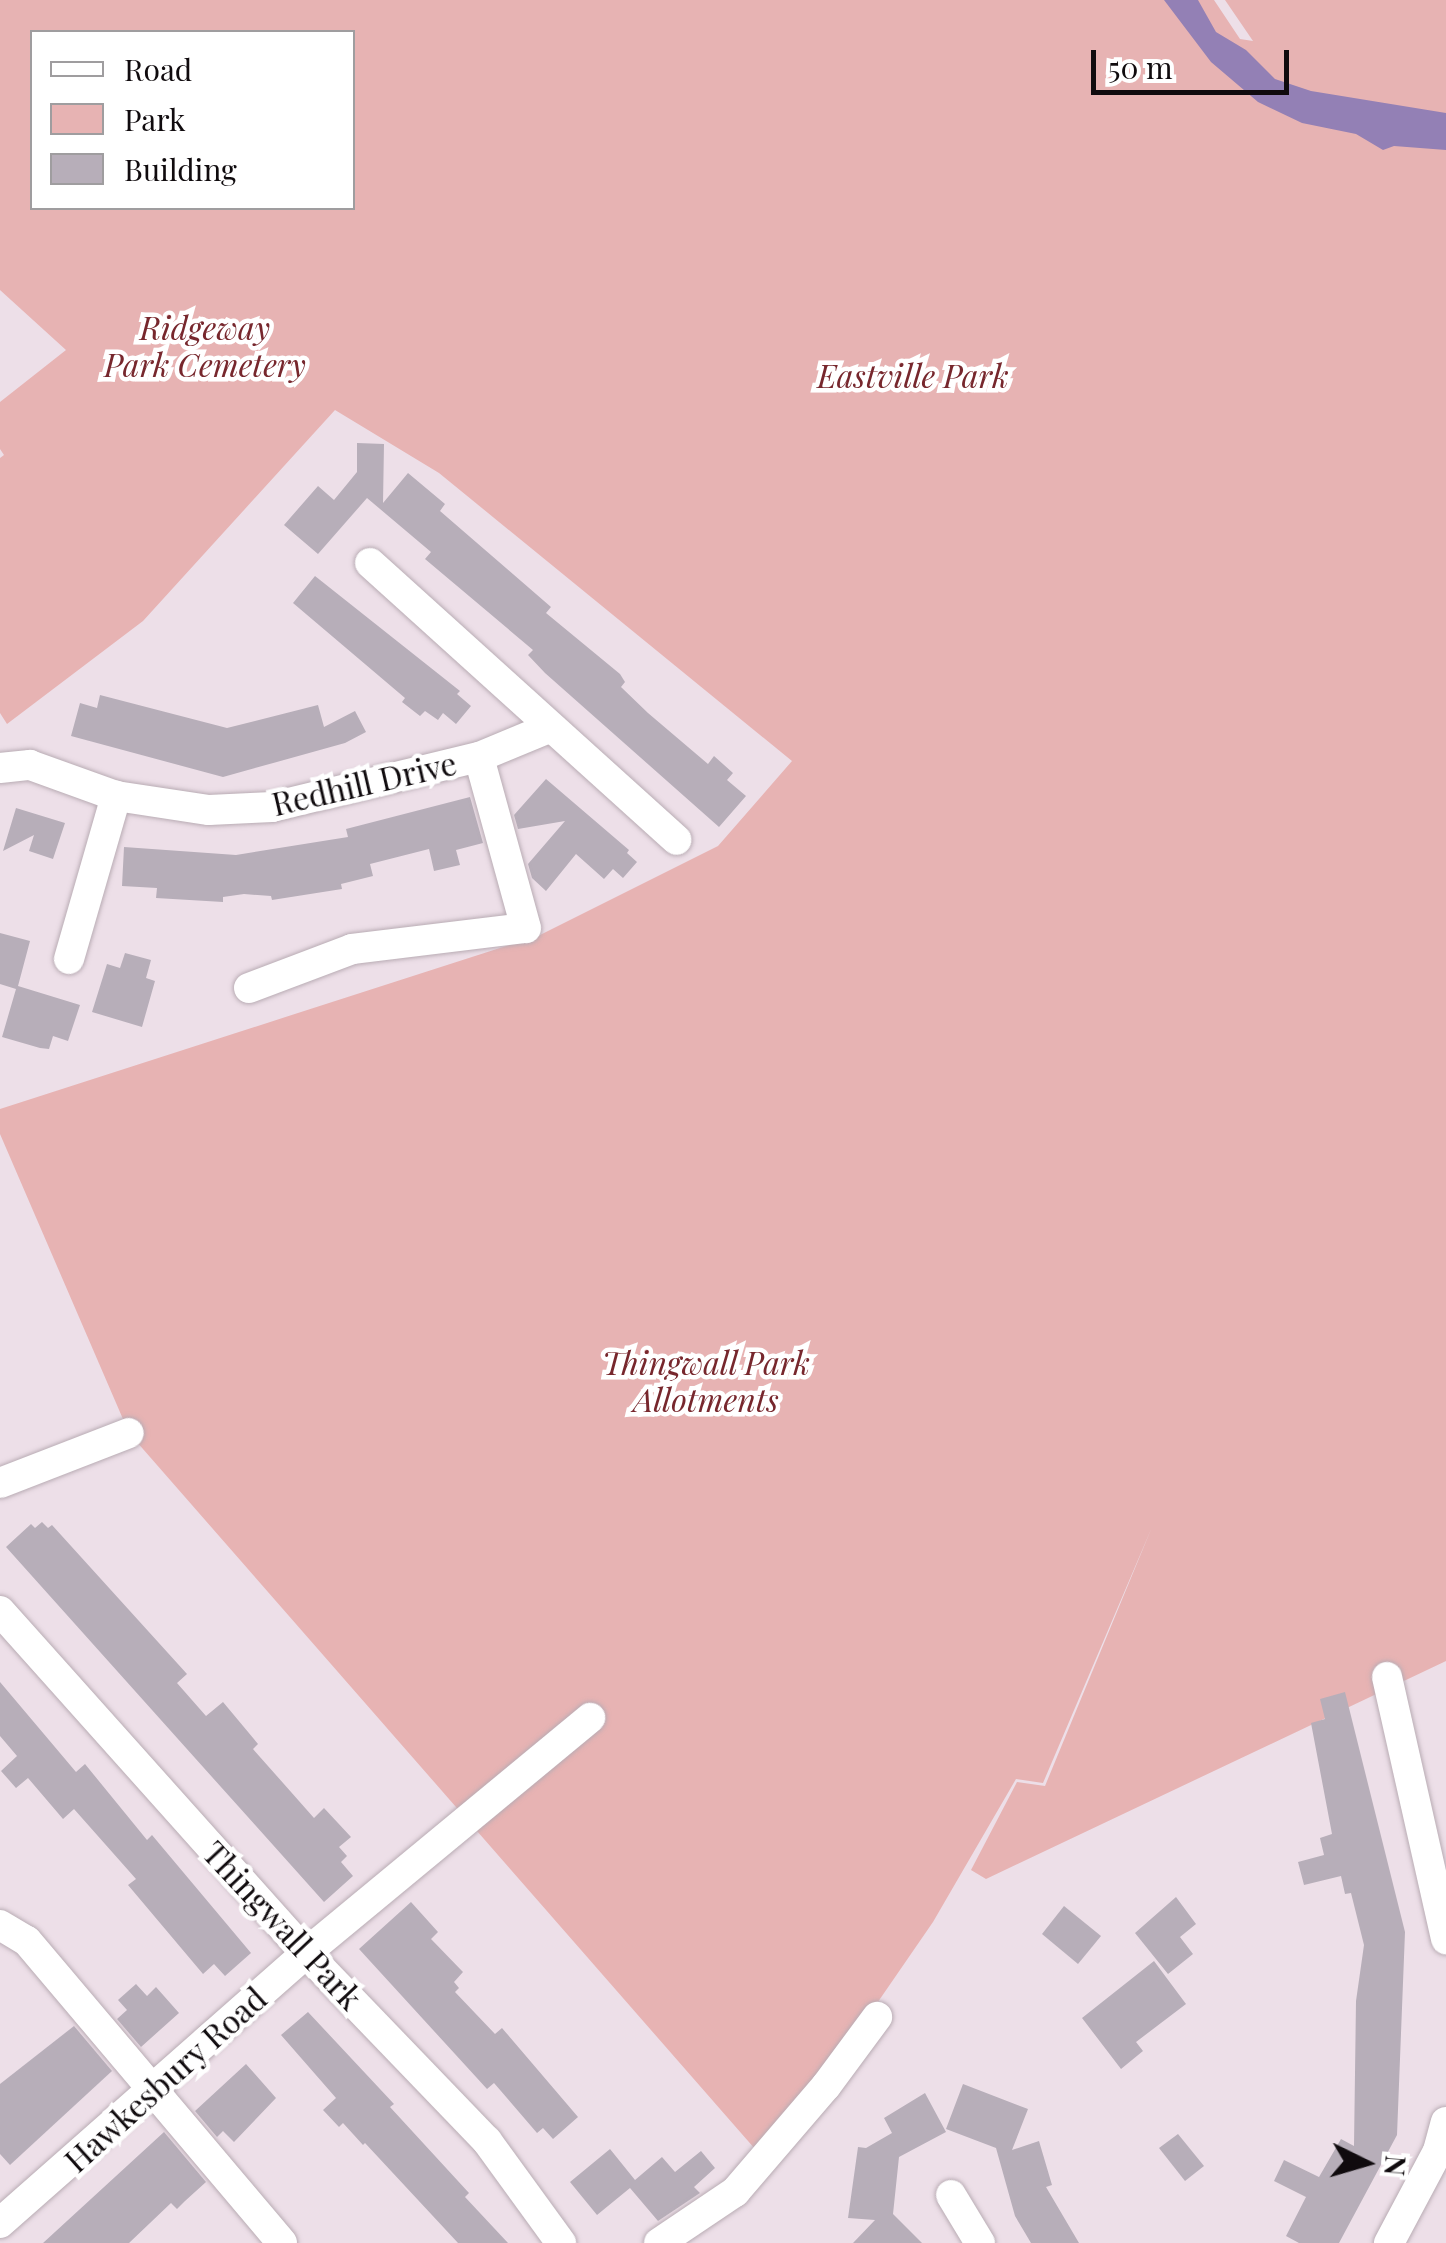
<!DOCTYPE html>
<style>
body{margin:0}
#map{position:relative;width:1446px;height:2243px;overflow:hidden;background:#eddfe8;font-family:"Playfair Display",serif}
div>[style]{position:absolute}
.green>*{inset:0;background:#e7b3b3}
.water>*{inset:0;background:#9380b5}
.building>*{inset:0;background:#b7aeb9}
.roads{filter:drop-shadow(0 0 2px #b9acb4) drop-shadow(0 0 2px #b9acb4)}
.minor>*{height:30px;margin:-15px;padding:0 15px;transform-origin:15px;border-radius:15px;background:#fff}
span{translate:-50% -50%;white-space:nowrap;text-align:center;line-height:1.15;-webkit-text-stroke:9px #fff;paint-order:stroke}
.park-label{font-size:32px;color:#77272d;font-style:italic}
.street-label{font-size:32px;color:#100b0e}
.legend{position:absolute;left:30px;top:30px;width:325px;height:180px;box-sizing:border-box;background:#fff;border:2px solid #9f9d9f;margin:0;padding:12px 18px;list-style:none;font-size:30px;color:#100b0e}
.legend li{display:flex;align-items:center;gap:20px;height:50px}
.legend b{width:50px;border:2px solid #9f9d9f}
.north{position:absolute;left:1316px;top:2113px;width:100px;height:100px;-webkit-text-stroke:8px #fff;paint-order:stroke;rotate:95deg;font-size:28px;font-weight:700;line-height:40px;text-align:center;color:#100b0e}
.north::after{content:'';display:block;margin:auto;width:35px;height:45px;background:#100b0e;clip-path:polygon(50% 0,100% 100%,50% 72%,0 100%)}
.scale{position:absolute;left:1091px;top:50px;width:198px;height:45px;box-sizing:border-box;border:5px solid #100b0e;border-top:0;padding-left:12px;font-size:30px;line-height:35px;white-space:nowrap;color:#100b0e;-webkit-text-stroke:8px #fff;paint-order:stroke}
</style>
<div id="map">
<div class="green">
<i style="clip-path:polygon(evenodd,0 0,1214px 0,1240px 39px,1253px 41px,1225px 0,1446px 0,1446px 1661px,986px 1879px,971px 1870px,1017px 1782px,1045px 1786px,1152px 1527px,1043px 1783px,1016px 1779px,933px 1922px,871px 2012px,755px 2149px,129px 1433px,0 1134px,0 1109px,540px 935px,718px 846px,792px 761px,439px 473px,335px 410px,143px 621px,7px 724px,0 713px,0 458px,4px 455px,0 449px,0 402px,66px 350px,0 290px,0 0,32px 32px,352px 32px,352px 208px,32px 208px,32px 32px)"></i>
</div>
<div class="water">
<i style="clip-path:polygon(1164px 0,1198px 0,1216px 32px,1246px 50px,1275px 79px,1311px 91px,1446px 113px,1446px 150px,1394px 146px,1383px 150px,1356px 134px,1302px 123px,1258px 102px,1211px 62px)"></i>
</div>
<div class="building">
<i style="clip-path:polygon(357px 443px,384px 444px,383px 503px,408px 473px,445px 504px,440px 511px,551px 607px,546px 613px,620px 674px,625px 682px,621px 687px,648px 713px,708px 764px,714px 756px,733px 773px,727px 780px,746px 796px,719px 827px,545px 673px,528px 655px,533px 650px,425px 559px,431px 552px,367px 498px,318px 554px,284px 525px,318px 486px,334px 500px,357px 472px)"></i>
<i style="clip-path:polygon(315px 576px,460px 691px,457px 694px,471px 706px,456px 724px,443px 713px,438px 720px,425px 711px,420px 716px,402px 702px,405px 698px,293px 603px)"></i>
<i style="clip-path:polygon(100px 695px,227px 728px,318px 705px,324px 727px,355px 711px,366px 732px,345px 743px,223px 777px,71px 736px,80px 703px,97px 708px)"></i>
<i style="clip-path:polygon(546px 779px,629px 850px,627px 853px,637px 862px,623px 878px,613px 869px,604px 879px,576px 854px,546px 891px,532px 878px,528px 864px,565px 821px,518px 829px,514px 815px)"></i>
<i style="clip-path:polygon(470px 797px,483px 843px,456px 850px,460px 865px,434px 871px,429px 849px,370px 864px,373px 876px,341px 884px,342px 889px,272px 900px,271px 896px,244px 894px,223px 897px,223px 902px,156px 898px,157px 888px,122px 886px,124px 847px,236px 855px,348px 837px,346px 829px)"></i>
<i style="clip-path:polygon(16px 808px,65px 823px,53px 859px,29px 851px,34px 835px,3px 851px)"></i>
<i style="clip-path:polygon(0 933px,30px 941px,18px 986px,80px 1005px,68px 1041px,53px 1036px,49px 1049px,40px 1048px,2px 1037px,16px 989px,0 984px)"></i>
<i style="clip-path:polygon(125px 953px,151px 960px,146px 978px,155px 981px,142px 1027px,92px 1012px,107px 964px,120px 968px)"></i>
<i style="clip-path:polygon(42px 1522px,48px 1528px,52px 1525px,187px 1674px,177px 1683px,206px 1716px,223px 1702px,258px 1744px,253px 1749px,314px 1818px,324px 1808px,351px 1837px,339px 1847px,347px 1856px,341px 1862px,353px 1876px,324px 1902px,6px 1547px,31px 1524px,35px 1528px)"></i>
<i style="clip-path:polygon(0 1682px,76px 1772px,85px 1764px,147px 1840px,152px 1835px,251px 1953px,225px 1976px,214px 1964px,203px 1974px,128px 1885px,136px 1879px,74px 1809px,63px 1819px,28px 1778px,16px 1788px,1px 1771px,17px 1756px,0 1736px)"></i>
<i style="clip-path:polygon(1345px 1692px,1405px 1932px,1397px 2135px,1339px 2243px,1299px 2243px,1286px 2236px,1306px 2197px,1274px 2181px,1284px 2160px,1319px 2177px,1341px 2139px,1354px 2146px,1356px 2001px,1364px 1945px,1351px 1893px,1345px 1894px,1341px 1876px,1304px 1885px,1298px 1862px,1324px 1855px,1320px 1838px,1332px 1834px,1311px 1723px,1325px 1719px,1320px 1699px)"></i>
<i style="clip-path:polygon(1176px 1897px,1196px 1924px,1180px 1937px,1193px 1954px,1168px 1974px,1135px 1933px)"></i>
<i style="clip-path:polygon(411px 1902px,438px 1932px,431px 1939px,463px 1972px,454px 1982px,459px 1988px,455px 1992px,495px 2034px,502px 2028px,578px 2117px,553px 2139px,543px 2128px,537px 2133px,494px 2083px,487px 2089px,359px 1949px)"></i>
<i style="clip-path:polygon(1064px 1906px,1101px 1936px,1078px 1964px,1042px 1934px)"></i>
<i style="clip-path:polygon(1154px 1961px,1186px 2004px,1136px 2042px,1143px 2051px,1121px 2069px,1082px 2018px)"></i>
<i style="clip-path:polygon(136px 1984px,147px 1996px,156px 1987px,179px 2013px,141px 2047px,117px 2019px,127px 2010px,118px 2000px)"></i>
<i style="clip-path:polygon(308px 2012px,394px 2104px,390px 2107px,469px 2193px,465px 2197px,508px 2243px,458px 2243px,365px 2143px,363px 2145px,343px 2123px,339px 2127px,323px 2110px,336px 2098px,281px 2035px)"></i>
<i style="clip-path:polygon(74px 2026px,112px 2071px,10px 2165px,0 2154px,0 2084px)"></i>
<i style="clip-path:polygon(246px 2064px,276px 2098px,234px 2142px,223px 2131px,217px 2137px,195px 2111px)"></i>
<i style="clip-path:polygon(963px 2084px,1028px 2109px,1012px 2150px,1039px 2141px,1052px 2185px,1046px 2187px,1079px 2243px,1031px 2243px,1015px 2216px,996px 2148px,946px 2129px)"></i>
<i style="clip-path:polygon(925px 2093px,946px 2132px,899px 2157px,893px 2214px,922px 2243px,853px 2243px,875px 2220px,848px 2218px,858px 2147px,866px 2148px,892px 2133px,884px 2118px)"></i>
<i style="clip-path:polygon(164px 2132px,206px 2182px,185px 2201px,177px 2209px,171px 2203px,129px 2243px,43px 2243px)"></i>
<i style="clip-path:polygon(1178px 2134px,1204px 2166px,1185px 2181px,1159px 2148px)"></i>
<i style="clip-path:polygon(610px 2149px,635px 2180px,662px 2157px,675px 2172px,701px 2151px,715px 2168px,694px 2187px,700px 2193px,658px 2221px,630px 2188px,597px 2215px,570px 2182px)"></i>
</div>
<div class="roads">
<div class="minor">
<i style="left:370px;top:563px;width:413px;rotate:42.1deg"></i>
<i style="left:0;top:768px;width:30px;rotate:-6deg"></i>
<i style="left:30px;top:765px;width:91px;rotate:19.8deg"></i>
<i style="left:116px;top:796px;width:94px;rotate:8.6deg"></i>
<i style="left:209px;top:810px;width:63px;rotate:-2.7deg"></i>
<i style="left:272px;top:807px;width:213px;rotate:-13.6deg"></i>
<i style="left:479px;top:757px;width:76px;rotate:-22.5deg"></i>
<i style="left:69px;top:959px;width:170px;rotate:-73.9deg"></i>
<i style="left:249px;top:988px;width:110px;rotate:-20.7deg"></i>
<i style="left:352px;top:949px;width:175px;rotate:-6.9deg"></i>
<i style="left:526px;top:928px;width:177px;rotate:-105.4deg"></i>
<i style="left:0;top:1483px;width:138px;rotate:-21.2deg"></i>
<i style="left:0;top:1611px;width:459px;rotate:48.2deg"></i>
<i style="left:306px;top:1953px;width:261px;rotate:46.1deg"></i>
<i style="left:487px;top:2141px;width:126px;rotate:54deg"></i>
<i style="left:1387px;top:1677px;width:269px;rotate:77.3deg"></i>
<i style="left:0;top:1925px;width:31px;rotate:31deg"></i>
<i style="left:27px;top:1941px;width:395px;rotate:49.8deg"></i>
<i style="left:951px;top:2195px;width:56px;rotate:58.9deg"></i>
<i style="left:0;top:2223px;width:408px;rotate:-41.4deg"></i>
<i style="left:306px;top:1953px;width:369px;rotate:-39.6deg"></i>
<i style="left:659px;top:2243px;width:92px;rotate:-33.9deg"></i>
<i style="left:735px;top:2192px;width:140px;rotate:-49.4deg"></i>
<i style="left:826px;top:2086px;width:86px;rotate:-53.5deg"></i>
<i style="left:1389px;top:2243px;width:104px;rotate:-62deg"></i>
<i style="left:1438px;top:2151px;width:30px;rotate:-75deg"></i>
</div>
</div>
<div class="park-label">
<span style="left:205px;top:346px">Ridgeway<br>Park Cemetery</span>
<span style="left:913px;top:375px">Eastville Park</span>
<span style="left:706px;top:1381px">Thingwall Park<br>Allotments</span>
</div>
<div class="street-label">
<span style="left:364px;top:783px;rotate:-13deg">Redhill Drive</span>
<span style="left:283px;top:1925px;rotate:47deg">Thingwall Park</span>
<span style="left:165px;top:2079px;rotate:-42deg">Hawkesbury Road</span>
</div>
<ul class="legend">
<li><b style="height:12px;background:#fff"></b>Road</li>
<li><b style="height:28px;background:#e7b3b3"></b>Park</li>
<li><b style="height:28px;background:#b7aeb9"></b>Building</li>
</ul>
<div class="north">N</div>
<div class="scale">50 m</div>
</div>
